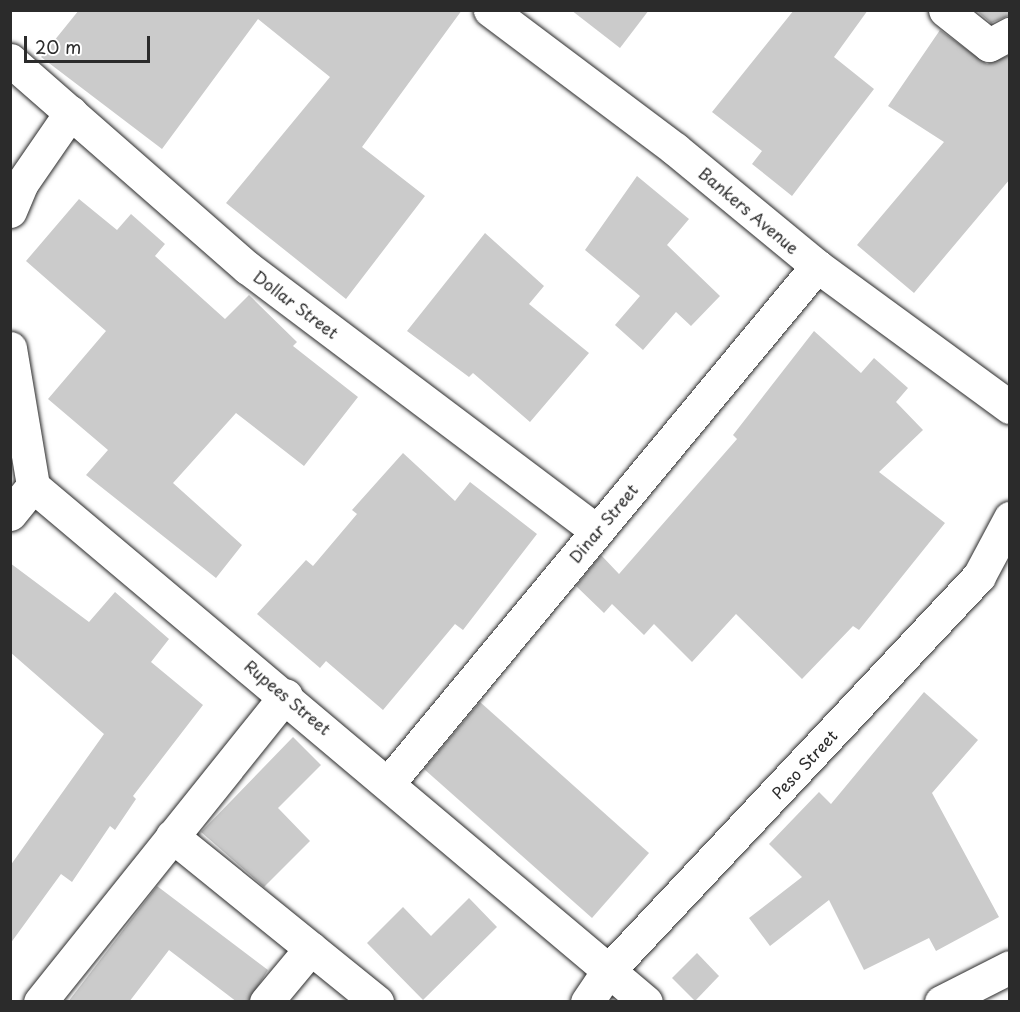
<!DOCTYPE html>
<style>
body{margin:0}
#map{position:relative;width:1020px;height:1012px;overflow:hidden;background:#fff;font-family:"Playpen Sans",sans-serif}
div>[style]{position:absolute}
.building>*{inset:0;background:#cbcbcb}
.roads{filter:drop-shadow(0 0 2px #2b2b2b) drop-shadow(0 0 2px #2b2b2b)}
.minor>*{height:33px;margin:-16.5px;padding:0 16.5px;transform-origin:16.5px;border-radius:16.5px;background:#fff}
span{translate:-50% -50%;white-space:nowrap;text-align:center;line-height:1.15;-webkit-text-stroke:4.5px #fff;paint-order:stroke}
.street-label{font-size:16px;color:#2b2b2b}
.frame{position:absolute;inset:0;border:12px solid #2b2b2b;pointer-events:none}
.scale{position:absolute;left:24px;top:36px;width:126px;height:27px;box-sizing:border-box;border:3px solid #2b2b2b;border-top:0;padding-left:8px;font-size:18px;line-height:21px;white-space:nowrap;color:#2b2b2b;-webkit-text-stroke:4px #fff;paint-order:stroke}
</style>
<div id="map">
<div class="building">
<i style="clip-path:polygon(79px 10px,462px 10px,362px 147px,425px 196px,346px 299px,226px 203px,330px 77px,258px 19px,162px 149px,41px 57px)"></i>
<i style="clip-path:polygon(571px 10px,649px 10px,620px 48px)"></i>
<i style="clip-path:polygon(794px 10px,868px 10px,834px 57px,874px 89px,792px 196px,752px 164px,762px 151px,712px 112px)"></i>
<i style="clip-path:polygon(976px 10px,1010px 10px,1010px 15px,991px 23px)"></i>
<i style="clip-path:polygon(940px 30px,987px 64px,1010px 55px,1010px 179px,914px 293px,857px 245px,944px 142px,888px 106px)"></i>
<i style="clip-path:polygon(637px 176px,689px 219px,667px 245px,720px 296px,691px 326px,676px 312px,643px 350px,615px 325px,640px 296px,585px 250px)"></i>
<i style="clip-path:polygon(79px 199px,117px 230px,131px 214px,165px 244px,155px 256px,225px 319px,249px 295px,297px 342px,293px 346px,358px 397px,304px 466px,236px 413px,173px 483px,242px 545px,216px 578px,86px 475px,108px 450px,48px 399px,106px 331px,26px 261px)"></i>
<i style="clip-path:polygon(485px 233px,544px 286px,529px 304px,589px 353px,530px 422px,473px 373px,469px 377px,407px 331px)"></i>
<i style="clip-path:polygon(814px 331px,861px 373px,874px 358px,908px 388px,896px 402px,923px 430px,879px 472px,945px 523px,859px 630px,853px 626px,802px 679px,736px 614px,692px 662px,654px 624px,644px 635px,612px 604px,604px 613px,576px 586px,601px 555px,619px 574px,737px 439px,733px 435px)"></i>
<i style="clip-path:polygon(403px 453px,455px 501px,470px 482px,537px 534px,463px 630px,455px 624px,383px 710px,326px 661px,320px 668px,257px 614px,306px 560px,313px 566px,357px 514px,352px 510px)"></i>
<i style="clip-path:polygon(10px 563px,89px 622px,115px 592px,169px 639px,151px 662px,203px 705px,133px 796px,136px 799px,115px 830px,110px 826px,72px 882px,61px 874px,10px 944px,10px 866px,104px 734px,10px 652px)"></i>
<i style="clip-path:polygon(924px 692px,978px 740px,932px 793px,999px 917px,936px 951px,929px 938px,864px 970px,829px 900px,770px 946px,749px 918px,802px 877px,769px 844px,819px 792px,831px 804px)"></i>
<i style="clip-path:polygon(480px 702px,649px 853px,592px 918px,424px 769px)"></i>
<i style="clip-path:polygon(293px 737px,321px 765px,278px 808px,310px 841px,264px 887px,201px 832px)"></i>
<i style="clip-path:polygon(157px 886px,268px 970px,248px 1002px,237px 1002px,169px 950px,129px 1002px,68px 1002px)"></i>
<i style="clip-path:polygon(469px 898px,497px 927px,423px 1000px,367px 943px,403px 907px,431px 936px)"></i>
<i style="clip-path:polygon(697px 953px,719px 976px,695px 1001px,672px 978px)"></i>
</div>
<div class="roads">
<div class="minor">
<i style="left:490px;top:10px;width:231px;rotate:36.9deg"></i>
<i style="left:675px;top:149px;width:184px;rotate:39.5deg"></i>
<i style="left:817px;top:266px;width:239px;rotate:36.2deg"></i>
<i style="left:945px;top:10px;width:56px;rotate:38.5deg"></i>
<i style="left:989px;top:45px;width:24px;rotate:-28deg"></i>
<i style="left:10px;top:60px;width:316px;rotate:41.2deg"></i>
<i style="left:248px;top:268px;width:436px;rotate:37deg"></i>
<i style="left:10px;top:211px;width:30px;rotate:-67deg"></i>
<i style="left:22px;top:183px;width:86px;rotate:-55.4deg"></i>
<i style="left:10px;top:348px;width:140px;rotate:80.5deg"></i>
<i style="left:33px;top:486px;width:801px;rotate:40.09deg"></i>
<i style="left:10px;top:514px;width:36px;rotate:-51deg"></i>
<i style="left:390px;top:781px;width:669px;rotate:-50.34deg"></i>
<i style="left:172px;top:836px;width:264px;rotate:39deg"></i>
<i style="left:40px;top:1002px;width:393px;rotate:-51.3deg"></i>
<i style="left:266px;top:1002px;width:70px;rotate:-50.2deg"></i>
<i style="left:587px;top:1002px;width:37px;rotate:-56deg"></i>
<i style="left:608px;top:971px;width:542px;rotate:-46.79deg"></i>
<i style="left:979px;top:576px;width:66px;rotate:-61.9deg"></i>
<i style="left:941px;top:1002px;width:77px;rotate:-26.9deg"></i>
</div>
</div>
<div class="street-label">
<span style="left:749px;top:210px;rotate:40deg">Bankers Avenue</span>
<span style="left:296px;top:304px;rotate:37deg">Dollar Street</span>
<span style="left:603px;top:523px;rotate:-50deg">Dinar Street</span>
<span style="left:288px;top:697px;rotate:40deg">Rupees Street</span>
<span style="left:804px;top:764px;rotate:-47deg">Peso Street</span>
</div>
<div class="frame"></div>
<div class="scale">20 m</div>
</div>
